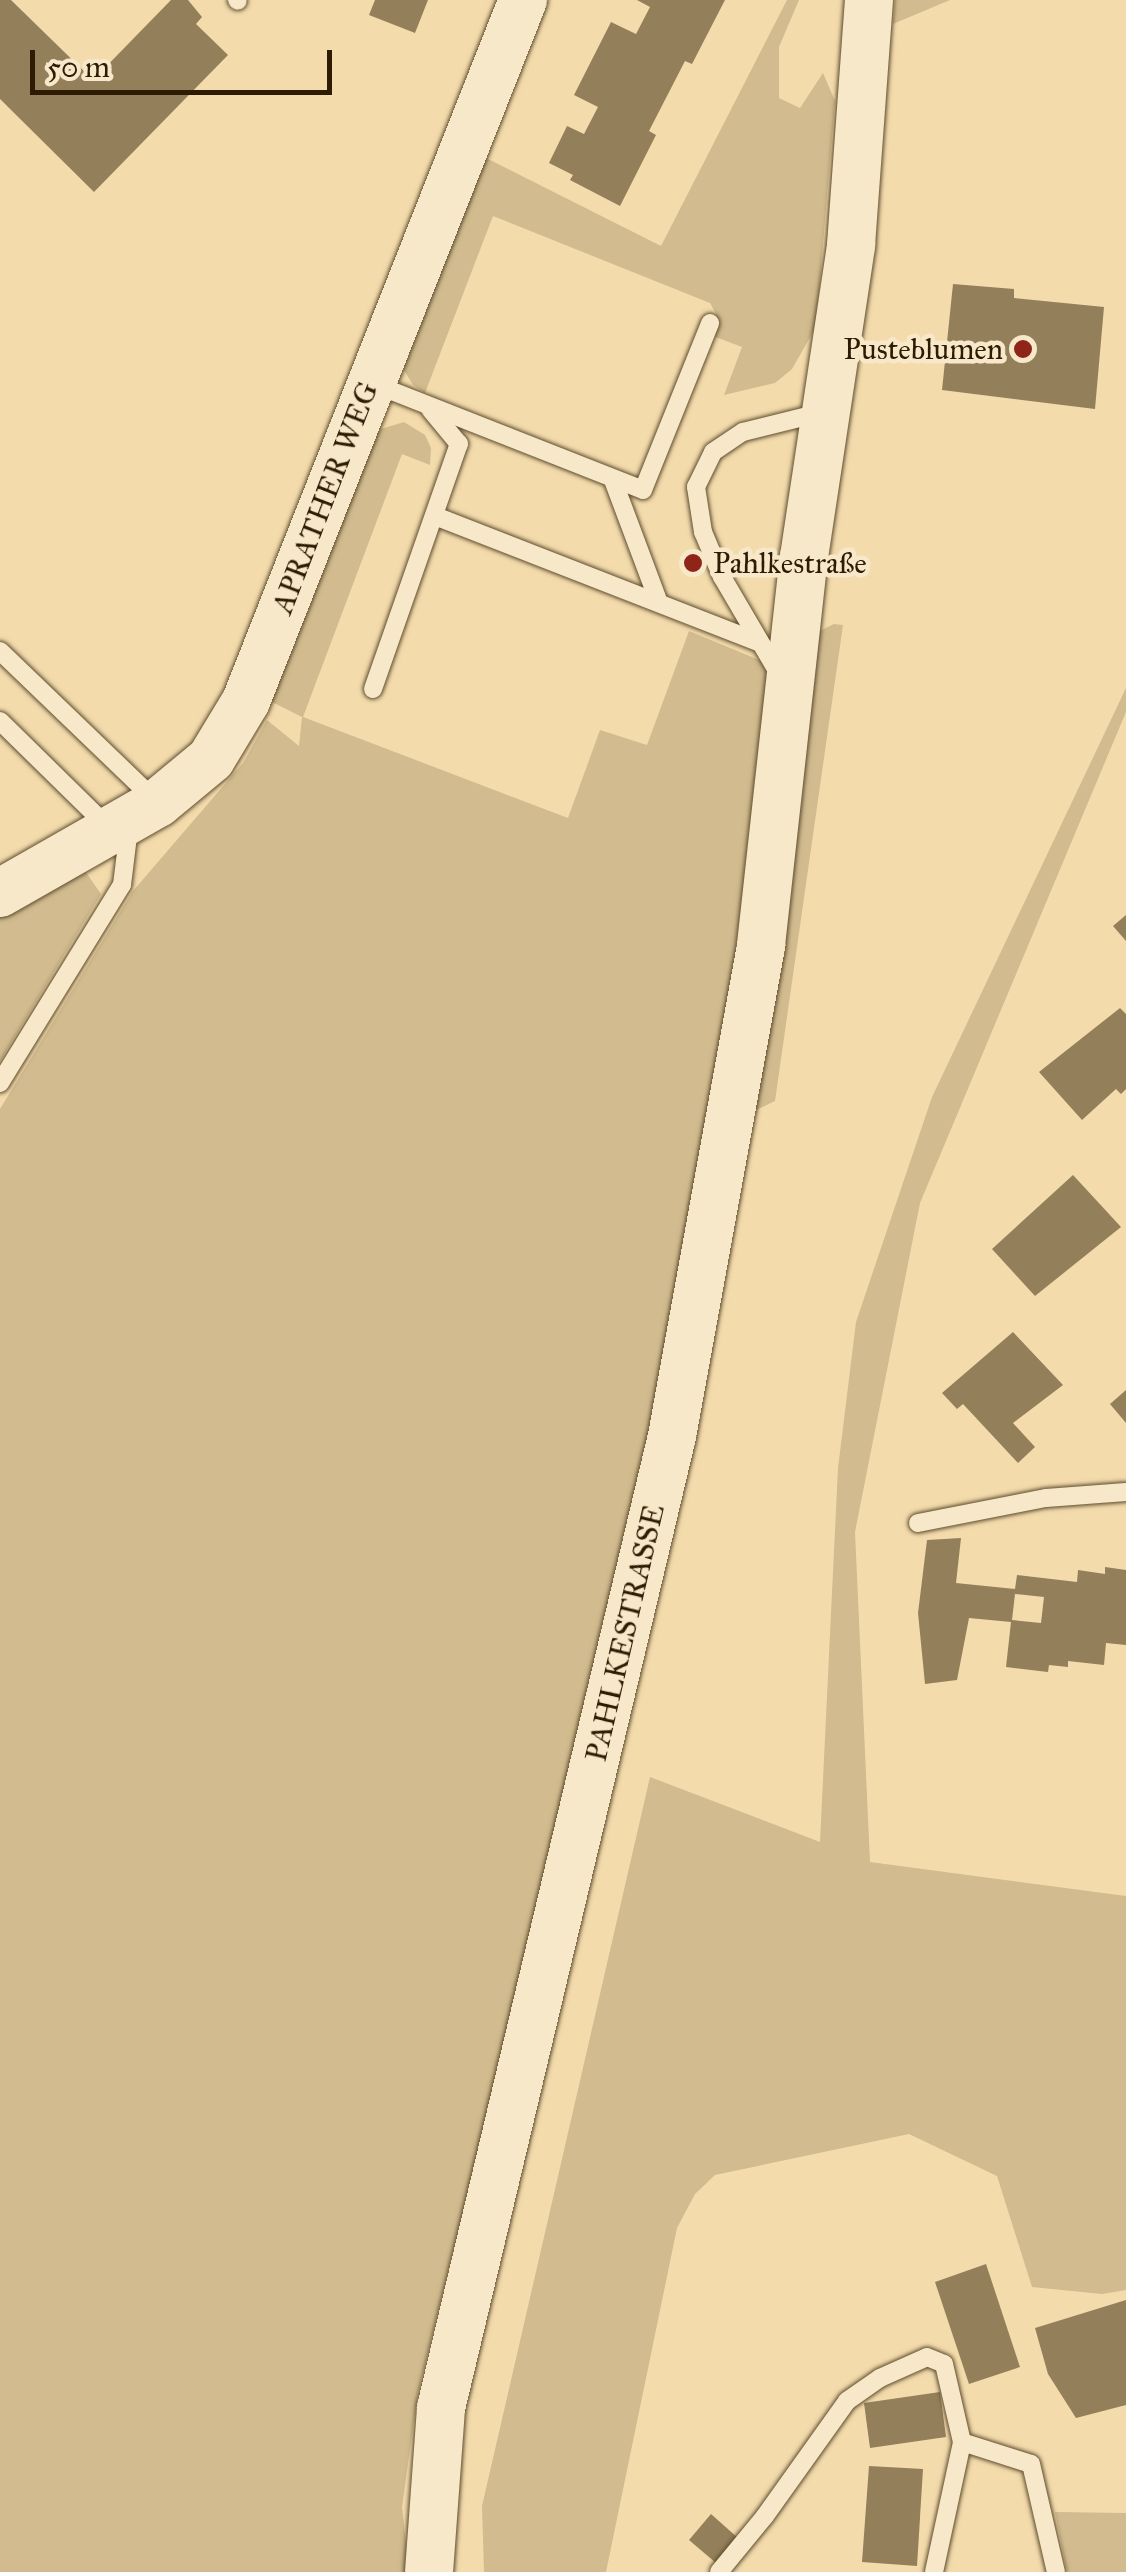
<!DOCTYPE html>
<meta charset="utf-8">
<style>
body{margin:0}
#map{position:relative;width:1126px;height:2572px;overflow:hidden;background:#f3dbac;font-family:"IM FELL Great Primer",serif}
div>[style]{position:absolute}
.green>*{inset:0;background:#d1bb8f}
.building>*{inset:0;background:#947f5b}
.roads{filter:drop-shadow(0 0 2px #5e4c2d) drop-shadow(0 0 2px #5e4c2d)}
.lane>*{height:18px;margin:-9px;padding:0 9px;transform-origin:9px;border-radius:9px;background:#f7e8c9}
.secondary>*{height:48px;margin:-24px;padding:0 24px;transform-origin:24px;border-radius:24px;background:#f7e8c9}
.dots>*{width:28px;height:28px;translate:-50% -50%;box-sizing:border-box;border:5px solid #f7e8c9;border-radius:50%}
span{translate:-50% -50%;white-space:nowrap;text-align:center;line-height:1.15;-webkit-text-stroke:9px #f7e8c9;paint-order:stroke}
.poi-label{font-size:30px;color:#2d1c03}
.right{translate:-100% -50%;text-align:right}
.left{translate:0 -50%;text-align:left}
.street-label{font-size:30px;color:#2d1c03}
.scale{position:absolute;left:30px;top:50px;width:302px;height:45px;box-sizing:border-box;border:5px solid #2d1c03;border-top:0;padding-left:12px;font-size:30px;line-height:35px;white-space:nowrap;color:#2d1c03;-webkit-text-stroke:8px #f7e8c9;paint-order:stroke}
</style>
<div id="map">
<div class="green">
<i style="clip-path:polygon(787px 0,799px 0,779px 47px,779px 98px,800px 108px,823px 73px,835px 101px,816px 327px,792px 369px,775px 383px,724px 395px,742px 347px,713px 336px,716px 314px,710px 303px,493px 216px,425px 393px,413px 385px,404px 370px,405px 358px,482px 156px,661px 246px)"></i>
<i style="clip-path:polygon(895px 0,950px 0,893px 24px)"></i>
<i style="clip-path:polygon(404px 422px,425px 435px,431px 448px,430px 465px,402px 454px,303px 717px,568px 818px,600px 730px,647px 745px,689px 631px,759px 660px,834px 624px,843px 625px,775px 1101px,704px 1135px,664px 1403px,418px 2392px,402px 2507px,409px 2572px,0 2572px,0 1109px,133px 891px,243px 763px,267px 720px,299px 746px,302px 717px,270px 701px,371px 441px,381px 429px)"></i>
<i style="clip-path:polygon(1126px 688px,1126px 712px,920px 1203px,855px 1532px,870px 1862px,1126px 1896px,1126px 2290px,1102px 2294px,1032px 2287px,997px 2176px,909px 2134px,715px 2175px,695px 2194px,677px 2228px,606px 2572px,484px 2572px,482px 2506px,650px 1777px,820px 1842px,838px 1468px,856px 1322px,932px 1097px)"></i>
<i style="clip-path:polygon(85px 871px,101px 894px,0 1061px,0 912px)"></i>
<i style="clip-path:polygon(1055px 2512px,1126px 2513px,1126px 2572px,1067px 2572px)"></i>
</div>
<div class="building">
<i style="clip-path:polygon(0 0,11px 0,93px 80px,171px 0,188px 0,202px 17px,196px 24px,228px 55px,94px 192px,0 99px)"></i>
<i style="clip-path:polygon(375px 0,428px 0,415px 33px,369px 15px)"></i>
<i style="clip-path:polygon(637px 0,725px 0,692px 64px,685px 61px,649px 131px,656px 135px,620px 206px,570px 180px,573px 175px,549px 163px,567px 126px,584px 134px,598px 107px,574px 95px,611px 22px,636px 34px,650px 7px)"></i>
<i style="clip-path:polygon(953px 284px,1014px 289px,1014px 298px,1104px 307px,1095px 409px,942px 390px)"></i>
<i style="clip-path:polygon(1126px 915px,1126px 941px,1113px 926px)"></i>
<i style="clip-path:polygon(1120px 1008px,1126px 1014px,1126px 1089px,1121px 1094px,1116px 1089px,1082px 1120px,1039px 1072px)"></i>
<i style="clip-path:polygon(1073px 1175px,1121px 1227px,1035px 1296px,992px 1249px)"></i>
<i style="clip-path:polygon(1013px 1332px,1063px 1385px,1013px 1423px,1035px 1447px,1018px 1463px,963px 1404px,957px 1409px,942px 1393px)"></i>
<i style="clip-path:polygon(1126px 1390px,1126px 1423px,1110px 1404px)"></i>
<i style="clip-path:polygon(evenodd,961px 1538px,956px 1583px,1015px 1589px,1017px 1575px,1077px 1582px,1078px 1570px,1105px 1574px,1105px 1567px,1126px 1570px,1126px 1645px,1106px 1643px,1104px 1665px,1068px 1661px,1068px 1667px,1049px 1665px,1048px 1672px,1006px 1667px,1011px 1622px,969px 1618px,957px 1680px,925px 1684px,918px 1613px,927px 1540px,961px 1538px,1015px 1594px,1044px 1597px,1041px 1623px,1012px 1620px,1015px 1594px)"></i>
<i style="clip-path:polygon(986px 2264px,1020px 2367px,969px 2384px,935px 2282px)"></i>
<i style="clip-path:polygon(1126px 2300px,1126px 2405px,1076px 2418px,1048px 2374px,1035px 2328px)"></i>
<i style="clip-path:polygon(940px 2392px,946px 2437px,870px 2448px,864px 2403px)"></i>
<i style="clip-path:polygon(869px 2466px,923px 2469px,917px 2566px,862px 2562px)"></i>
<i style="clip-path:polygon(711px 2514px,738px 2538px,716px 2563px,689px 2540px)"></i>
</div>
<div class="roads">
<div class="lane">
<i style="left:237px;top:0;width:1px;rotate:45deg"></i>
<i style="left:374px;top:384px;width:289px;rotate:21.5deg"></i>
<i style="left:643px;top:490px;width:180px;rotate:-68.1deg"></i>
<i style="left:613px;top:480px;width:131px;rotate:69.5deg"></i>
<i style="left:435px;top:516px;width:349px;rotate:21.3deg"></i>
<i style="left:0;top:651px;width:215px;rotate:43.9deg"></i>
<i style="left:779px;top:674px;width:113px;rotate:-120.4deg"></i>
<i style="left:722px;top:577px;width:49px;rotate:-112.9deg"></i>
<i style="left:703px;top:532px;width:46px;rotate:-98.8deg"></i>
<i style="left:696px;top:487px;width:39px;rotate:-64deg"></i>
<i style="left:713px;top:452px;width:36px;rotate:-34deg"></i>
<i style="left:743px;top:432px;width:82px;rotate:-14deg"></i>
<i style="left:373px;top:689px;width:260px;rotate:-70.7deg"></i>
<i style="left:459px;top:444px;width:45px;rotate:-129.6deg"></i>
<i style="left:0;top:721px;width:154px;rotate:44.5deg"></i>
<i style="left:0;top:1083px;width:233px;rotate:-58.4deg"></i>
<i style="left:122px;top:885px;width:57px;rotate:-83deg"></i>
<i style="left:918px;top:1523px;width:130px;rotate:-11.1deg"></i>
<i style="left:1046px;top:1498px;width:80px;rotate:-4.3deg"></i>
<i style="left:719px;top:2572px;width:72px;rotate:-50.6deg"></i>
<i style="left:765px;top:2516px;width:141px;rotate:-54.5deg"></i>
<i style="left:847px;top:2401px;width:40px;rotate:-34.9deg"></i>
<i style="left:880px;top:2378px;width:51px;rotate:-24.1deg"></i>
<i style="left:927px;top:2357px;width:18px;rotate:22deg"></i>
<i style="left:944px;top:2364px;width:80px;rotate:77deg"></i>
<i style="left:934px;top:2572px;width:133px;rotate:-77.8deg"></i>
<i style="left:962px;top:2442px;width:72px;rotate:17.7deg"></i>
<i style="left:1031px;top:2464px;width:111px;rotate:77deg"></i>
</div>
<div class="secondary">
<i style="left:0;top:893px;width:182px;rotate:-29.7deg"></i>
<i style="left:158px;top:803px;width:69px;rotate:-39.7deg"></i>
<i style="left:211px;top:759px;width:68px;rotate:-58.9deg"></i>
<i style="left:246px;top:701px;width:754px;rotate:-68.44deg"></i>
<i style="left:429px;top:2572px;width:164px;rotate:-85.8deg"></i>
<i style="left:441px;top:2408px;width:999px;rotate:-76.63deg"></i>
<i style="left:672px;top:1436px;width:499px;rotate:-79.7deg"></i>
<i style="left:761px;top:945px;width:390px;rotate:-83.7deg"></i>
<i style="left:804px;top:557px;width:316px;rotate:-81.4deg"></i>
<i style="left:851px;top:245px;width:246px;rotate:-85.8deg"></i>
</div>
</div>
<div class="dots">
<i style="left:1023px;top:349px;background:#8f2418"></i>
<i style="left:693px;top:563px;background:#8f2418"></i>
</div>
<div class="poi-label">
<span class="right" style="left:1003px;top:349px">Pusteblumen</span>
<span class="left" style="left:713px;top:563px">Pahlkestraße</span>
</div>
<div class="street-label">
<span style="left:325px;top:498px;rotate:-69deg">APRATHER WEG</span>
<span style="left:625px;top:1633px;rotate:-77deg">PAHLKESTRASSE</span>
</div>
<div class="scale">50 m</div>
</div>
